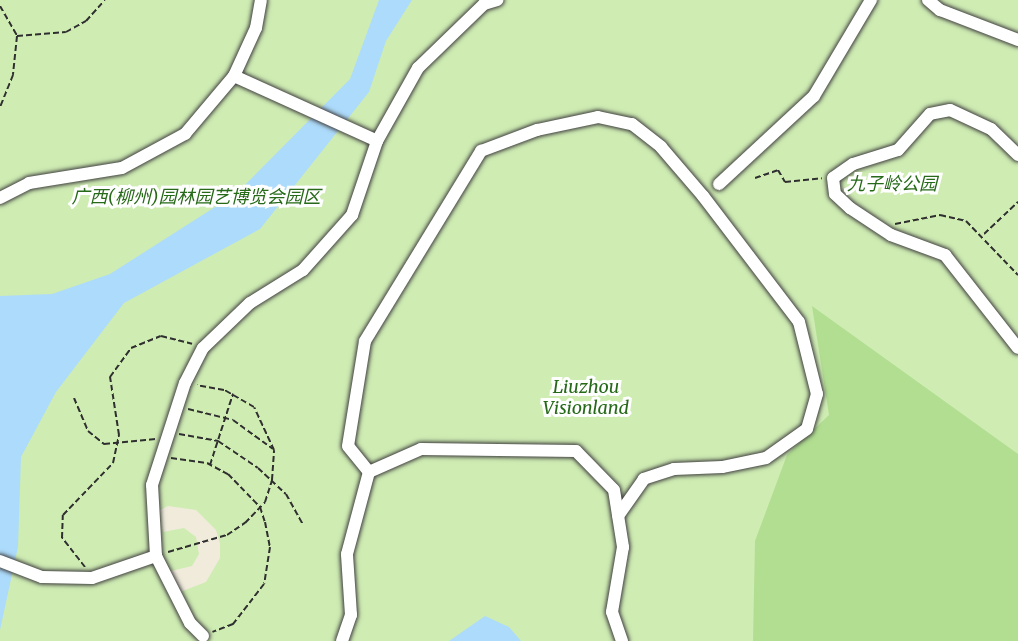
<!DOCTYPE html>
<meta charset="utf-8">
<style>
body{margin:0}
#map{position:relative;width:1018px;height:641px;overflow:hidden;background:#fffced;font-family:Merriweather,"Noto Sans SC",serif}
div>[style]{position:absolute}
.green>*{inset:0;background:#cfecb3}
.forest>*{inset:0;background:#b1de91}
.plaza>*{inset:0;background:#f0ebdb}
.water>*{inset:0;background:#addbfb}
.path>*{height:2px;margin-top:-1px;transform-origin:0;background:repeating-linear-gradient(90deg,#2f2f2f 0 6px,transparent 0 9px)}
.roads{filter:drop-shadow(0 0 2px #404040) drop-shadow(0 0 2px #404040)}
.minor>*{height:12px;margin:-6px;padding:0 6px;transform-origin:6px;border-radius:6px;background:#fff}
span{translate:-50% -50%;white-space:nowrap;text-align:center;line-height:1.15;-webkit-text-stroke:6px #fff;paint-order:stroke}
.park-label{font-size:18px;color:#266918;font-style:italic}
</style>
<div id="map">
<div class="green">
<i style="clip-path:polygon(0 0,1018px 0,1018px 641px,0 641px)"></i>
</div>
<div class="forest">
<i style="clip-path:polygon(812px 306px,1018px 454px,1018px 641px,753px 641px,755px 541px,787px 455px,829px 415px)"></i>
</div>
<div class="plaza">
<i style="clip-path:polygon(168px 506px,196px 510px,216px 530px,220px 543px,220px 558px,206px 582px,175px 594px,171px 571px,192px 566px,199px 554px,196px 537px,184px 528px,163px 532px,160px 510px)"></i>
</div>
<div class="water">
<i style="clip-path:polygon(379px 0,412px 0,386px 41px,369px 92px,260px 229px,124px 303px,56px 392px,21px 457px,18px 547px,0 630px,0 296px,52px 294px,110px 274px,237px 193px,350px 79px)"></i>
<i style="clip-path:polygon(485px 616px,509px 627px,521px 641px,449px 641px)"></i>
</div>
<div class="path">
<i style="left:0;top:6px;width:34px;rotate:60deg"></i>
<i style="left:17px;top:36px;width:39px;rotate:96deg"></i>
<i style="left:13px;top:75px;width:35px;rotate:112deg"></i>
<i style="left:17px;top:36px;width:49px;rotate:-4.7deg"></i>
<i style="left:66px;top:32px;width:23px;rotate:-29deg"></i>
<i style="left:86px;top:21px;width:28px;rotate:-48deg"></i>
<i style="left:755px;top:178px;width:24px;rotate:-19deg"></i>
<i style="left:778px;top:170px;width:14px;rotate:60deg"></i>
<i style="left:785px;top:182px;width:37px;rotate:-6deg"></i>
<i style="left:895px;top:224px;width:46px;rotate:-11.3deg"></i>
<i style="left:940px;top:215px;width:27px;rotate:13deg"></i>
<i style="left:966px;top:221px;width:75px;rotate:46.1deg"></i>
<i style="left:984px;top:234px;width:47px;rotate:-43.3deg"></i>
<i style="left:74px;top:398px;width:36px;rotate:67deg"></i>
<i style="left:88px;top:431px;width:21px;rotate:39deg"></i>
<i style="left:104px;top:444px;width:52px;rotate:-5.5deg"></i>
<i style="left:188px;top:409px;width:46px;rotate:13.7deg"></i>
<i style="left:233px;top:420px;width:49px;rotate:35.9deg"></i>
<i style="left:179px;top:434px;width:40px;rotate:10deg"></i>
<i style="left:218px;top:441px;width:48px;rotate:34deg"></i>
<i style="left:258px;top:468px;width:38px;rotate:43deg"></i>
<i style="left:286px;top:494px;width:35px;rotate:61deg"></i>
<i style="left:171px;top:458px;width:36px;rotate:8deg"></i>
<i style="left:207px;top:463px;width:24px;rotate:28deg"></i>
<i style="left:228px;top:474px;width:46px;rotate:45.9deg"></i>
<i style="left:260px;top:507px;width:16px;rotate:72deg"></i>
<i style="left:265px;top:522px;width:25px;rotate:79deg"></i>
<i style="left:270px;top:547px;width:37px;rotate:99deg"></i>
<i style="left:264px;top:584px;width:51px;rotate:127.8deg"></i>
<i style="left:233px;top:624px;width:22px;rotate:159deg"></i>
<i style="left:210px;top:465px;width:75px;rotate:-72.1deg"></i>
<i style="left:168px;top:552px;width:61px;rotate:-16.1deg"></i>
<i style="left:227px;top:535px;width:22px;rotate:-34deg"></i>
<i style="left:245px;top:523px;width:29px;rotate:-46deg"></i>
<i style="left:265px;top:502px;width:23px;rotate:-72deg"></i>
<i style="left:272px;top:480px;width:30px;rotate:-86deg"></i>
<i style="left:274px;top:450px;width:47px;rotate:-114.9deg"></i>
<i style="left:254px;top:407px;width:34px;rotate:-150deg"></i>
<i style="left:224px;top:390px;width:27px;rotate:-170deg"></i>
<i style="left:85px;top:567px;width:37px;rotate:-128deg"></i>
<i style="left:62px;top:538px;width:23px;rotate:-88deg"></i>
<i style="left:63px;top:515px;width:72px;rotate:-46.1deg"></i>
<i style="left:113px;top:463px;width:29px;rotate:-78deg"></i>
<i style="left:119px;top:435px;width:59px;rotate:-98.8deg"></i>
<i style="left:110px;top:377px;width:36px;rotate:-54deg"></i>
<i style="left:131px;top:348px;width:32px;rotate:-22deg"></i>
<i style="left:161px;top:336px;width:32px;rotate:14deg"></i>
</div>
<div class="roads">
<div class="minor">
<i style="left:928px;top:0;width:16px;rotate:40deg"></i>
<i style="left:940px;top:10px;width:84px;rotate:21deg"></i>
<i style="left:234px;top:76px;width:157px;rotate:24.4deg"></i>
<i style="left:1018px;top:155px;width:37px;rotate:-136deg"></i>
<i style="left:991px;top:129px;width:45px;rotate:-155.1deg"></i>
<i style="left:950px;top:110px;width:20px;rotate:169deg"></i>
<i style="left:930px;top:114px;width:48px;rotate:131.6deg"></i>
<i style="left:898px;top:150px;width:47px;rotate:162.7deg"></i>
<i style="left:853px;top:164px;width:24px;rotate:145deg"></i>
<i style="left:833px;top:178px;width:16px;rotate:83deg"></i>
<i style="left:835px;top:194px;width:21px;rotate:43deg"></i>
<i style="left:850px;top:208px;width:49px;rotate:33.4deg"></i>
<i style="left:891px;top:235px;width:58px;rotate:20.3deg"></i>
<i style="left:945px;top:255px;width:118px;rotate:51.9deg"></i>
<i style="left:719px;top:184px;width:129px;rotate:-42.8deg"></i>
<i style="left:814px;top:96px;width:112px;rotate:-59.3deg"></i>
<i style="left:0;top:198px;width:33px;rotate:-27deg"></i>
<i style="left:29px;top:183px;width:94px;rotate:-9.2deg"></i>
<i style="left:122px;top:168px;width:72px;rotate:-28.4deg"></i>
<i style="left:185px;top:134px;width:76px;rotate:-49.8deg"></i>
<i style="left:234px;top:76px;width:53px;rotate:-65.4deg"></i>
<i style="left:256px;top:28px;width:28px;rotate:-80deg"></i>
<i style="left:369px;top:472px;width:33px;rotate:-129deg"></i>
<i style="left:348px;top:446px;width:106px;rotate:-80.8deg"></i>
<i style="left:365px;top:341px;width:223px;rotate:-58.6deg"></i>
<i style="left:481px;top:151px;width:60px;rotate:-20.6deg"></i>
<i style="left:537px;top:130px;width:62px;rotate:-12deg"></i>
<i style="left:598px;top:117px;width:35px;rotate:12deg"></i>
<i style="left:632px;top:124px;width:37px;rotate:38deg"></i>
<i style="left:661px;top:147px;width:65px;rotate:49.4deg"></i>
<i style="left:703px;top:196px;width:158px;rotate:52.7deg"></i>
<i style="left:799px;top:322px;width:74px;rotate:76deg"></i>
<i style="left:817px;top:394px;width:36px;rotate:106deg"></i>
<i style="left:807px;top:429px;width:50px;rotate:144.7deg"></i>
<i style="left:766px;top:458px;width:45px;rotate:168.4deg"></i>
<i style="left:722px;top:467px;width:48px;rotate:177.6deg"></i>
<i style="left:674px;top:469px;width:32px;rotate:162deg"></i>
<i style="left:644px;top:479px;width:45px;rotate:125.1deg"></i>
<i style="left:0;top:561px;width:45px;rotate:20.9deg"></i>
<i style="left:42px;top:577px;width:50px;rotate:1.1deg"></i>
<i style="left:92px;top:578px;width:68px;rotate:-19deg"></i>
<i style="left:203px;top:636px;width:18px;rotate:-135deg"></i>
<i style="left:190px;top:623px;width:75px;rotate:-116.9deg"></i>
<i style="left:156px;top:556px;width:71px;rotate:-93.2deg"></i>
<i style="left:152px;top:485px;width:107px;rotate:-72.1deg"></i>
<i style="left:185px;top:383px;width:39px;rotate:-63deg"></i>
<i style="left:203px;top:348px;width:65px;rotate:-43.8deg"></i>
<i style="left:250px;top:303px;width:62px;rotate:-31.9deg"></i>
<i style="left:303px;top:270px;width:74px;rotate:-48.3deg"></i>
<i style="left:352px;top:215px;width:78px;rotate:-71.3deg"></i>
<i style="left:377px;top:141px;width:84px;rotate:-60.7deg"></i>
<i style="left:418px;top:68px;width:92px;rotate:-44.1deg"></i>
<i style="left:484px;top:4px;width:14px;rotate:-17deg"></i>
<i style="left:342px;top:641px;width:28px;rotate:-71deg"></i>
<i style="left:351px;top:615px;width:61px;rotate:-93.8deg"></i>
<i style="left:347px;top:554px;width:85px;rotate:-75deg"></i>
<i style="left:369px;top:472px;width:57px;rotate:-23.9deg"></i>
<i style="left:421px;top:449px;width:155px;rotate:0.7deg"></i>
<i style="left:576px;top:451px;width:54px;rotate:45.7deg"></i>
<i style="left:614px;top:490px;width:58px;rotate:81deg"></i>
<i style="left:623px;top:547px;width:66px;rotate:99.6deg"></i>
<i style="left:612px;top:612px;width:31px;rotate:71deg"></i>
</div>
</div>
<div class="park-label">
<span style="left:892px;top:184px">九子岭公园</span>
<span style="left:196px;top:197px">广西(柳州)园林园艺博览会园区</span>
<span style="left:586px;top:398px">Liuzhou<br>Visionland</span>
</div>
</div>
